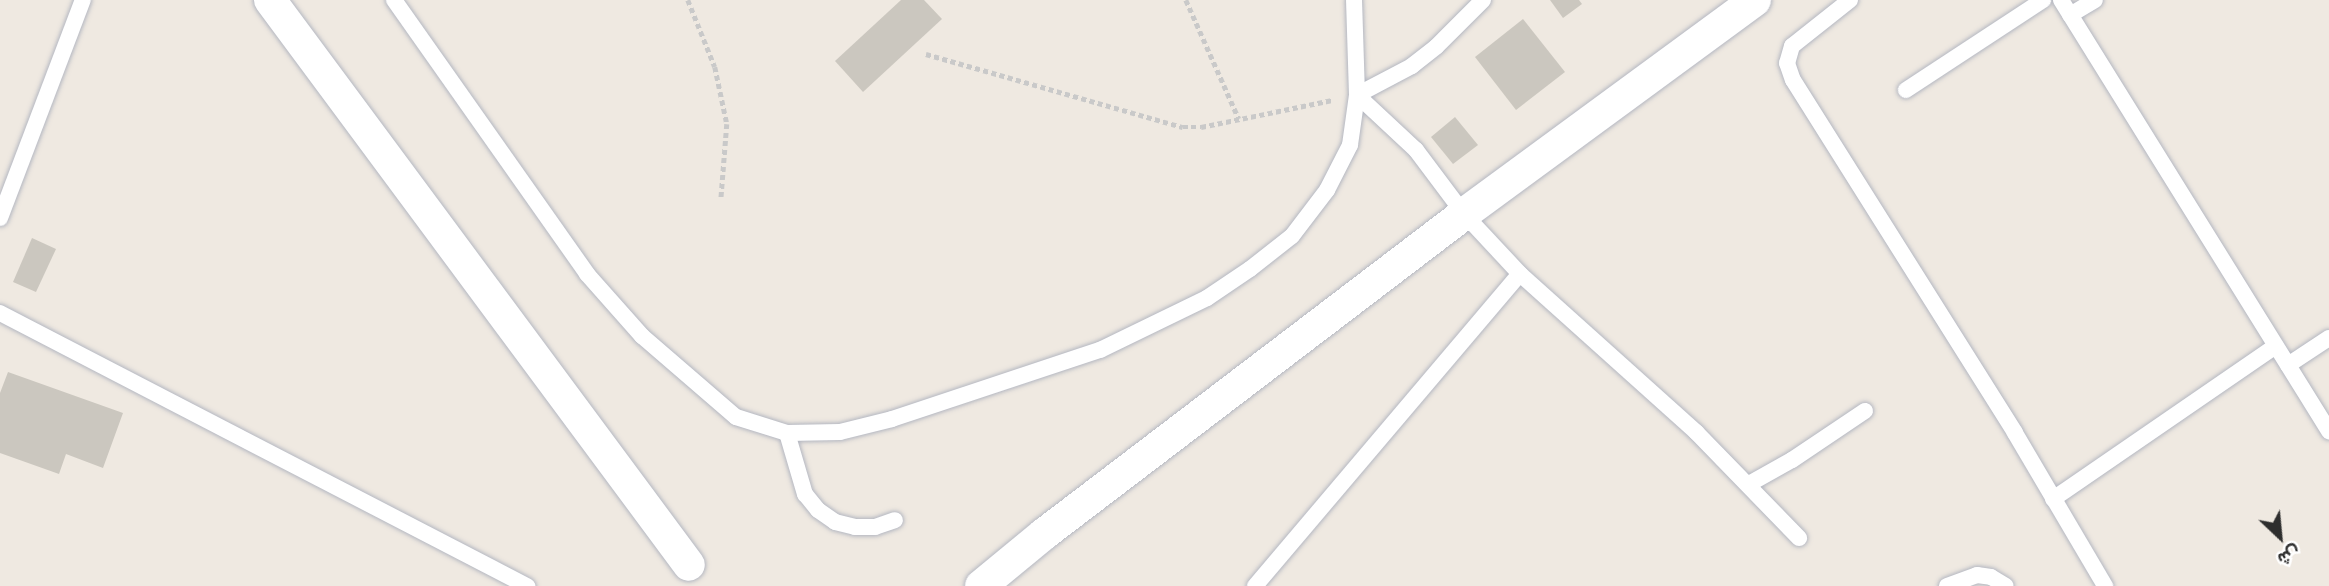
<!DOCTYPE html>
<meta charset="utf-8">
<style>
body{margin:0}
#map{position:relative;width:2329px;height:586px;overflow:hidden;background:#efe9e1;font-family:Helvetica,Vazirmatn,sans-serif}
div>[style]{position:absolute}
.building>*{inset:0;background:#cbc7bf}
.path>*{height:4.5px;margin-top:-2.25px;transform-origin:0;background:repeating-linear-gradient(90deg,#c9c9c9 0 5px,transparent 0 8.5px)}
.roads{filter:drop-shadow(0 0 2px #b4b7c1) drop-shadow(0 0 2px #b4b7c1)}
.lane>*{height:16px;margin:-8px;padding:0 8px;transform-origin:8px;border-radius:8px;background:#fff}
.street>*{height:32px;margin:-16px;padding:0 16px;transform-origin:16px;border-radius:16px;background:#fff}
span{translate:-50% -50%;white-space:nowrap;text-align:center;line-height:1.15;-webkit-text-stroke:7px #fff;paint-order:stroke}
.north{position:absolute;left:2245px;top:502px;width:70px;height:70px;-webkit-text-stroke:5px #fff;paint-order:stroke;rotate:154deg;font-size:19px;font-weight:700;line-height:28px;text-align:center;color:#2e2e2e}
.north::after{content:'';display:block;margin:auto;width:24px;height:32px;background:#2e2e2e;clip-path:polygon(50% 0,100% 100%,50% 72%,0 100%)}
</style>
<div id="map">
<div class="building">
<i style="clip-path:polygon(901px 0,924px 0,942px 19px,863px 92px,835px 61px)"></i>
<i style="clip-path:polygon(1550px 0,1579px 0,1582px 4px,1563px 18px)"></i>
<i style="clip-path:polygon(1523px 19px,1565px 72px,1516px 110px,1475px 57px)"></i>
<i style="clip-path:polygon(1455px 117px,1478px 145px,1453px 164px,1431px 137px)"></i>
<i style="clip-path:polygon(32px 238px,56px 249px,36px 292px,13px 282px)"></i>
<i style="clip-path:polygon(8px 372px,123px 413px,103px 468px,66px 454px,59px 474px,0 453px,0 393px)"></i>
</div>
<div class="path">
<i style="left:688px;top:0;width:72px;rotate:68.1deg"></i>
<i style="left:715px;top:67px;width:58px;rotate:78.1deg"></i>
<i style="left:727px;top:124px;width:76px;rotate:94.5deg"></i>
<i style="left:1186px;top:0;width:130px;rotate:66deg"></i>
<i style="left:926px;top:54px;width:267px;rotate:15.9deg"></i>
<i style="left:1183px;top:127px;width:18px"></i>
<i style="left:1201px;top:127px;width:134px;rotate:-11.6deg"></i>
</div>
<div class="roads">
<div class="lane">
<i style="left:394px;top:0;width:335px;rotate:54.8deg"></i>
<i style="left:587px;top:274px;width:83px;rotate:48.4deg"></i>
<i style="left:642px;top:336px;width:124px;rotate:40.8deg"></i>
<i style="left:736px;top:417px;width:53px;rotate:17.4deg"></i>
<i style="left:787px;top:433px;width:53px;rotate:-1.1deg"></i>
<i style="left:840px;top:432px;width:54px;rotate:-14deg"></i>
<i style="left:892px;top:419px;width:219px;rotate:-18.4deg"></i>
<i style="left:1100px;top:350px;width:119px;rotate:-25.9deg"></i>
<i style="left:1207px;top:298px;width:52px;rotate:-34deg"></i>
<i style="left:1250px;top:269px;width:53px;rotate:-38.2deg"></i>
<i style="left:1292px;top:236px;width:58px;rotate:-52.7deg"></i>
<i style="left:1327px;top:190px;width:51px;rotate:-62.9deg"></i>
<i style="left:1350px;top:145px;width:50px;rotate:-82deg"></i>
<i style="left:1357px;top:95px;width:95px;rotate:-91.8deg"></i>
<i style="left:1483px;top:0;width:66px;rotate:135deg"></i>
<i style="left:1436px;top:47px;width:31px;rotate:142deg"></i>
<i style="left:1412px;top:66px;width:62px;rotate:152.2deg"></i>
<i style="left:1357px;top:95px;width:81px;rotate:43deg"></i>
<i style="left:1416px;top:150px;width:80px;rotate:53.1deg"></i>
<i style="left:1464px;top:214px;width:82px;rotate:47deg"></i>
<i style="left:1520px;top:274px;width:237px;rotate:41.9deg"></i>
<i style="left:1696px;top:432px;width:148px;rotate:45.8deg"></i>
<i style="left:1850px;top:0;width:74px;rotate:141.6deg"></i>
<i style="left:1792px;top:46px;width:18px;rotate:106deg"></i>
<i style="left:1787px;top:63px;width:18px;rotate:71deg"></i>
<i style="left:1793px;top:80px;width:417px;rotate:57.8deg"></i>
<i style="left:2015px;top:433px;width:178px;rotate:59.5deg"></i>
<i style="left:2061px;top:0;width:508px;rotate:58.13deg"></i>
<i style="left:2070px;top:15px;width:29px;rotate:-31deg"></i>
<i style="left:1906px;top:90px;width:164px;rotate:-33.3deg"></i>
<i style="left:0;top:218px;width:233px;rotate:-69.2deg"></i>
<i style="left:0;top:313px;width:594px;rotate:27.39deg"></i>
<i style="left:2288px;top:365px;width:49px;rotate:-33.4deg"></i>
<i style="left:787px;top:433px;width:64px;rotate:73.6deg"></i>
<i style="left:805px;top:494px;width:21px;rotate:51deg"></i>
<i style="left:818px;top:510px;width:21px;rotate:35deg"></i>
<i style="left:835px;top:522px;width:21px;rotate:14deg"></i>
<i style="left:855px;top:527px;width:20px"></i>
<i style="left:875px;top:527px;width:21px;rotate:-19deg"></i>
<i style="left:1749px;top:484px;width:49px;rotate:-29.2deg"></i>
<i style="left:1792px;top:460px;width:88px;rotate:-33.9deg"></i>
<i style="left:2053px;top:499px;width:270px;rotate:-34.5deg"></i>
<i style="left:1255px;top:586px;width:409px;rotate:-49.7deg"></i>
<i style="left:1947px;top:586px;width:32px;rotate:-20deg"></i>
<i style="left:1977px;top:575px;width:14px;rotate:8deg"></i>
<i style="left:1991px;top:577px;width:17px;rotate:31deg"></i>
</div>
<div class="street">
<i style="left:270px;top:0;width:703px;rotate:53.44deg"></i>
<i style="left:981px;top:586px;width:82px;rotate:-39.5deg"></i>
<i style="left:1044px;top:534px;width:528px;rotate:-37.3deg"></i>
<i style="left:1464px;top:214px;width:361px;rotate:-36.3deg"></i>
</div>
</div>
<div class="north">ش</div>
</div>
